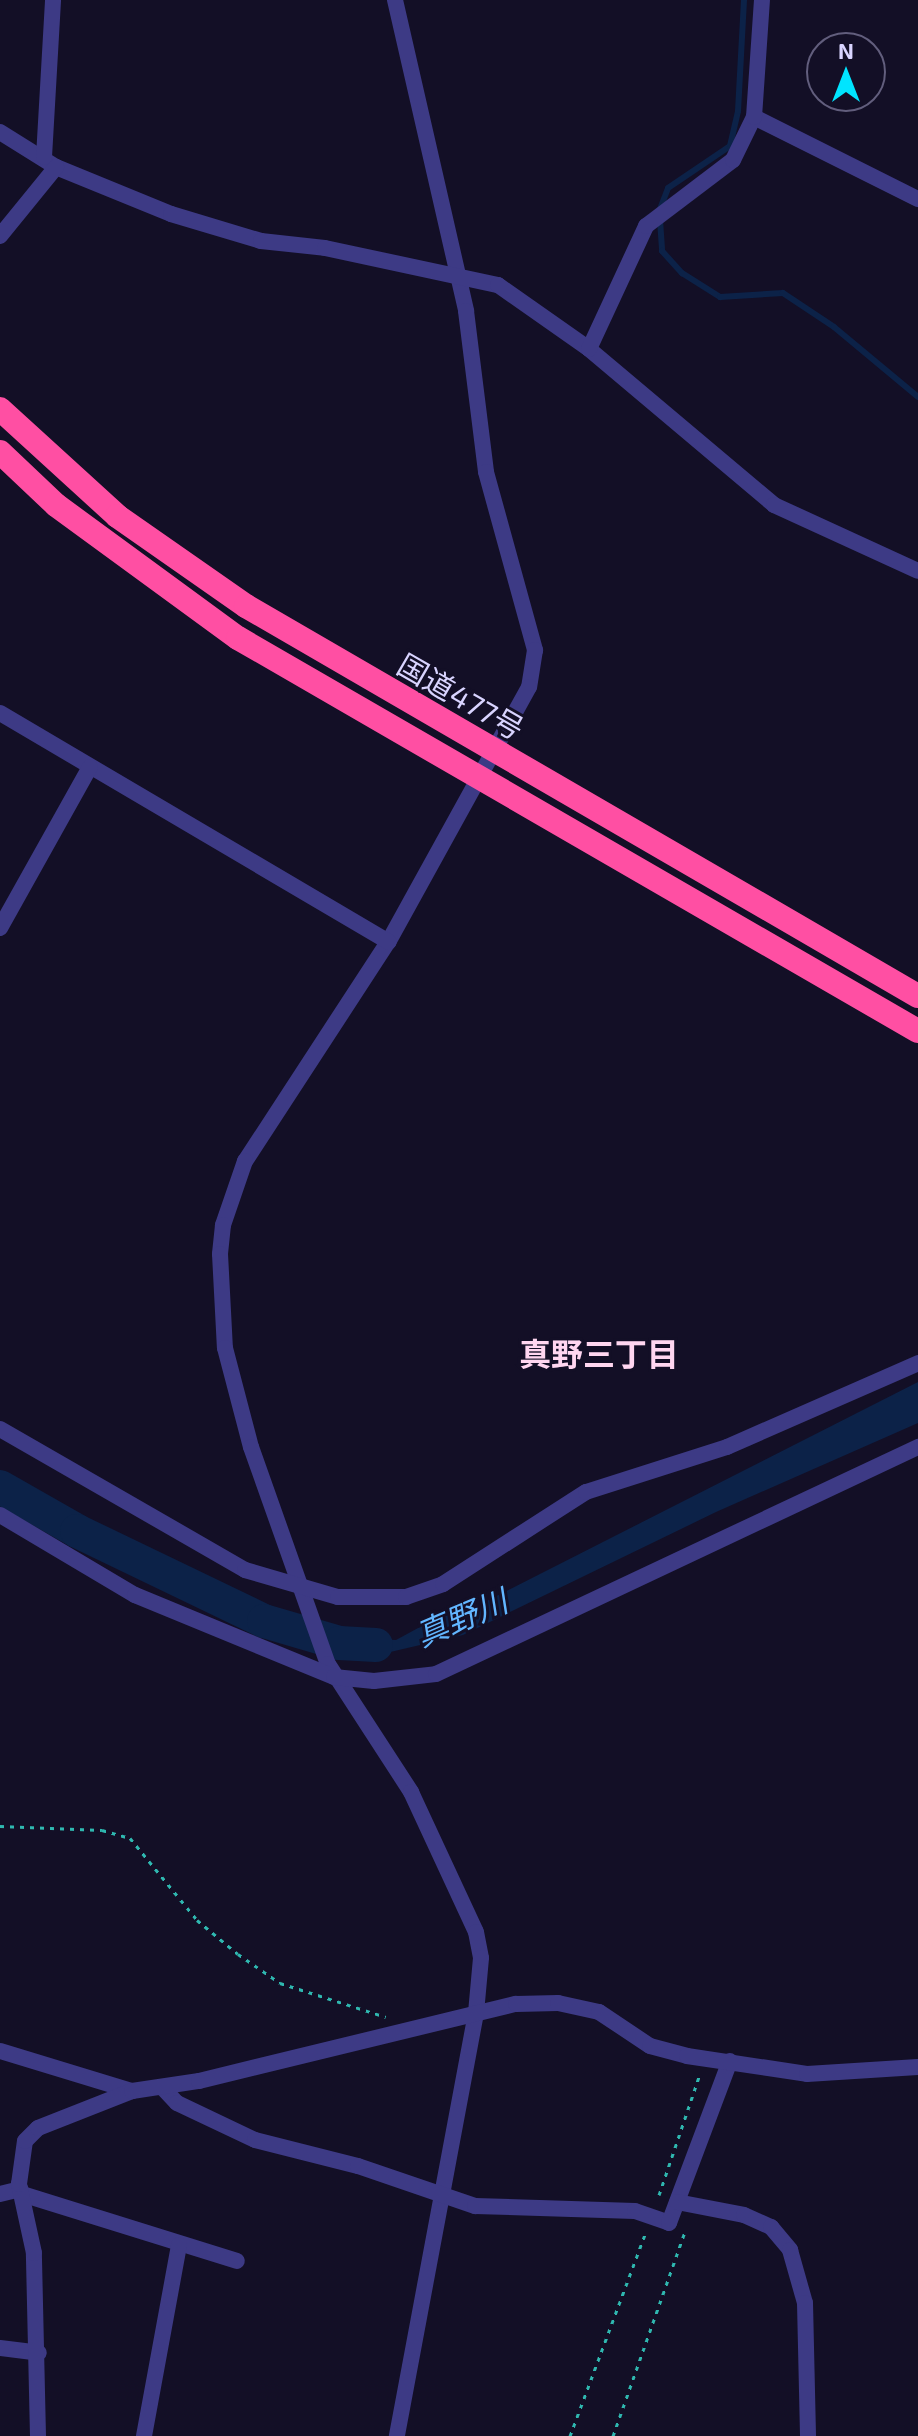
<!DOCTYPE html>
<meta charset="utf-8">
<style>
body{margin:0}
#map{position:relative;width:918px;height:2436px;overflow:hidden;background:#130f26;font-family:"Exo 2","Noto Sans JP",sans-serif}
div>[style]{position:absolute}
.water>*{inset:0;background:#0c2248}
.stream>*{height:6px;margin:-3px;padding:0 3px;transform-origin:3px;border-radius:3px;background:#0c2248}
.river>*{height:34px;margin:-17px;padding:0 17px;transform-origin:17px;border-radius:17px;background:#0c2248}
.path>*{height:3px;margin-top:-1.5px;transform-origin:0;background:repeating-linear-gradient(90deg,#2fb8b0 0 4px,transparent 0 10px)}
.street>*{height:16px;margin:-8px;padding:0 8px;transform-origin:8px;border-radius:8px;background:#3d3a85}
.highway>*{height:24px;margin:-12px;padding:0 12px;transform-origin:12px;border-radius:12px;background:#ff4fa3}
span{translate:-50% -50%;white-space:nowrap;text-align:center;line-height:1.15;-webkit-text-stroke:6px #130f26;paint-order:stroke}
.street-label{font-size:30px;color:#d9d4ff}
.neighbourhood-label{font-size:32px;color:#ffd6f0;font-weight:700}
.water-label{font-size:32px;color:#62b6ff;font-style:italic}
.north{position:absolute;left:806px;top:32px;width:80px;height:80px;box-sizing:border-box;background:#130f26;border:2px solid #625e7d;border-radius:50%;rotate:0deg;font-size:22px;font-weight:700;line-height:32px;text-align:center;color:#d9d4ff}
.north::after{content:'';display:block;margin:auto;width:28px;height:36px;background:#00e5ff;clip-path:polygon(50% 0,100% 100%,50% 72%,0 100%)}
</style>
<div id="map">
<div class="water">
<i style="clip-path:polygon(918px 1382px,918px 1423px,716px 1512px,463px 1635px,386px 1653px,335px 1648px,331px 1637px,396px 1640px,464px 1603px,475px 1607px)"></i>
</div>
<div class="stream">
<i style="left:660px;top:209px;width:22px;rotate:-69deg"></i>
<i style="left:668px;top:188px;width:75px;rotate:-34.1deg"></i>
<i style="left:730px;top:146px;width:36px;rotate:-77deg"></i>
<i style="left:738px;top:111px;width:111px;rotate:-86.9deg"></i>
<i style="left:660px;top:220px;width:31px;rotate:86deg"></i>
<i style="left:662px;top:251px;width:30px;rotate:48deg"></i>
<i style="left:682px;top:273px;width:45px;rotate:32.3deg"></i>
<i style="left:720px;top:297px;width:63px;rotate:-3.6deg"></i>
<i style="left:783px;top:293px;width:61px;rotate:33.7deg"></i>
<i style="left:834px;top:327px;width:109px;rotate:39.8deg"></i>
</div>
<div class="river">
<i style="left:0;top:1487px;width:89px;rotate:29.7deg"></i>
<i style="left:77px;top:1531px;width:208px;rotate:25.7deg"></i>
<i style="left:264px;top:1621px;width:78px;rotate:16.3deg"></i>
<i style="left:339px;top:1643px;width:37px;rotate:3deg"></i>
</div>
<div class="path">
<i style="left:0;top:1826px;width:102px;rotate:2.2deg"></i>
<i style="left:102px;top:1830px;width:29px;rotate:16deg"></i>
<i style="left:130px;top:1838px;width:106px;rotate:50.7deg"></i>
<i style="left:197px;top:1920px;width:53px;rotate:39.7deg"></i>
<i style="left:238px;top:1954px;width:51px;rotate:34.6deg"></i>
<i style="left:280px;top:1983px;width:111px;rotate:17.8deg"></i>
<i style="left:659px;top:2195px;width:125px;rotate:-71.3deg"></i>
<i style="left:570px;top:2436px;width:218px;rotate:-69.6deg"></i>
<i style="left:613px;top:2436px;width:216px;rotate:-70.6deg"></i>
</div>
<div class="street">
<i style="left:395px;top:0;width:319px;rotate:77.1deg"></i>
<i style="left:466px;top:311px;width:162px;rotate:82.9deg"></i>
<i style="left:486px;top:472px;width:185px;rotate:74.6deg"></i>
<i style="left:535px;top:650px;width:37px;rotate:99deg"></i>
<i style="left:529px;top:687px;width:291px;rotate:118.9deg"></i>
<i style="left:388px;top:942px;width:262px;rotate:123.1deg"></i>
<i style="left:245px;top:1161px;width:68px;rotate:109deg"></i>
<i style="left:223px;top:1225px;width:29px;rotate:96deg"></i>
<i style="left:220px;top:1254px;width:94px;rotate:87deg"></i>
<i style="left:225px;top:1348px;width:102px;rotate:75.3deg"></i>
<i style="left:251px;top:1447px;width:230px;rotate:70.5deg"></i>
<i style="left:328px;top:1664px;width:153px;rotate:57deg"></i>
<i style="left:411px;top:1792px;width:154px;rotate:65.1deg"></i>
<i style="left:476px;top:1932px;width:26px;rotate:79deg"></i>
<i style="left:481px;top:1958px;width:55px;rotate:95.2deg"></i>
<i style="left:476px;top:2013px;width:430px;rotate:100.6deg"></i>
<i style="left:754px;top:117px;width:183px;rotate:26.6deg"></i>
<i style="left:0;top:132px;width:66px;rotate:32deg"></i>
<i style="left:56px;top:167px;width:124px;rotate:22.2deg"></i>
<i style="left:171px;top:214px;width:94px;rotate:16.7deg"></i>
<i style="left:261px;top:241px;width:64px;rotate:6.2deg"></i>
<i style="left:325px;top:248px;width:177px;rotate:12.1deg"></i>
<i style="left:498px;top:285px;width:111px;rotate:35.1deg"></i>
<i style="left:589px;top:349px;width:242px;rotate:40.1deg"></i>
<i style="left:774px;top:505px;width:158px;rotate:24.6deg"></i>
<i style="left:44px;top:157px;width:157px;rotate:-86.7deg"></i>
<i style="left:0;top:236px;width:89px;rotate:-50.9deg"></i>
<i style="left:589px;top:349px;width:136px;rotate:-65.1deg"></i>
<i style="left:646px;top:226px;width:109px;rotate:-37.2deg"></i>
<i style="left:733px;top:160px;width:48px;rotate:-64deg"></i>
<i style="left:754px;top:117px;width:117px;rotate:-86.1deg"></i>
<i style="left:0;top:713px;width:451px;rotate:30.5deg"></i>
<i style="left:0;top:928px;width:184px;rotate:-60.8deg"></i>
<i style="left:0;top:1429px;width:283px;rotate:29.9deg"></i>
<i style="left:245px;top:1570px;width:97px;rotate:16.2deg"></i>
<i style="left:338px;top:1597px;width:68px"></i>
<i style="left:406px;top:1597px;width:39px;rotate:-19deg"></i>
<i style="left:443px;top:1584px;width:170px;rotate:-32.8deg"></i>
<i style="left:586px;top:1492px;width:148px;rotate:-17.7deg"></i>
<i style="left:727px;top:1447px;width:209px;rotate:-23.7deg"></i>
<i style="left:0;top:1515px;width:157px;rotate:30.7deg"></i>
<i style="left:135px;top:1595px;width:215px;rotate:22.4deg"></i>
<i style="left:334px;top:1677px;width:40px;rotate:5.7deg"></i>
<i style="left:374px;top:1681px;width:62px;rotate:-6.4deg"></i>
<i style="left:436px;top:1674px;width:533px;rotate:-25.22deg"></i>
<i style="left:0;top:2051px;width:138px;rotate:16.9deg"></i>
<i style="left:162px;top:2087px;width:22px;rotate:47deg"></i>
<i style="left:177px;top:2103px;width:86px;rotate:25.4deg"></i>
<i style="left:255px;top:2140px;width:106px;rotate:14.2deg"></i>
<i style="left:358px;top:2166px;width:124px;rotate:18.9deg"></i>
<i style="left:475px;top:2206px;width:160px;rotate:1.8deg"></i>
<i style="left:635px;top:2211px;width:36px;rotate:19deg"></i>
<i style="left:669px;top:2223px;width:173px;rotate:-69.4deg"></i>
<i style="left:0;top:2194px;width:21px;rotate:-14deg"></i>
<i style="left:22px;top:2194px;width:225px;rotate:17.3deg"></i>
<i style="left:677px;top:2202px;width:68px;rotate:11deg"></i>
<i style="left:744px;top:2215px;width:30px;rotate:24deg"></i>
<i style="left:771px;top:2227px;width:30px;rotate:50deg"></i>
<i style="left:790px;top:2250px;width:55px;rotate:74.2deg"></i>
<i style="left:805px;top:2303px;width:133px;rotate:88.7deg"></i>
<i style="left:0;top:2348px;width:39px;rotate:7deg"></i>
<i style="left:38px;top:2436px;width:183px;rotate:-91.3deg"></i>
<i style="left:34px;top:2253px;width:71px;rotate:-102.3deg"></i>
<i style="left:19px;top:2184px;width:43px;rotate:-82.1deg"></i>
<i style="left:25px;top:2141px;width:18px;rotate:-45deg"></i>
<i style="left:38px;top:2128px;width:101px;rotate:-21.5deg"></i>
<i style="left:132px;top:2091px;width:68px;rotate:-8.5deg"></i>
<i style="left:199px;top:2081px;width:326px;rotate:-13.7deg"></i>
<i style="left:516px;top:2004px;width:42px;rotate:-1.4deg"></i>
<i style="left:558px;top:2003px;width:42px;rotate:12.4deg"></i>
<i style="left:599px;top:2012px;width:61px;rotate:33.7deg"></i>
<i style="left:650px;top:2046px;width:38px;rotate:15deg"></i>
<i style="left:687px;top:2056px;width:121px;rotate:8.5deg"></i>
<i style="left:807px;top:2074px;width:111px;rotate:-3.6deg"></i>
<i style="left:144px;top:2436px;width:194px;rotate:-79.6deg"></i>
</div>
<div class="highway">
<i style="left:0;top:409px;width:159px;rotate:42.4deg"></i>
<i style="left:117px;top:516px;width:157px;rotate:34.9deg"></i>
<i style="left:246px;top:606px;width:777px;rotate:30.13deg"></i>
<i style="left:0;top:452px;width:77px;rotate:43.4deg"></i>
<i style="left:56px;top:505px;width:225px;rotate:36.2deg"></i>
<i style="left:238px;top:638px;width:785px;rotate:30.03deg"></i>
</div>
<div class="street-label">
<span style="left:461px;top:696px;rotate:30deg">国道477号</span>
</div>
<div class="neighbourhood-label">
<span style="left:599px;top:1353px">真野三丁目</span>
</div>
<div class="water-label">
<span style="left:461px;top:1617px;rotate:-23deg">真野川</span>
</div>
<div class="north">N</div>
</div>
